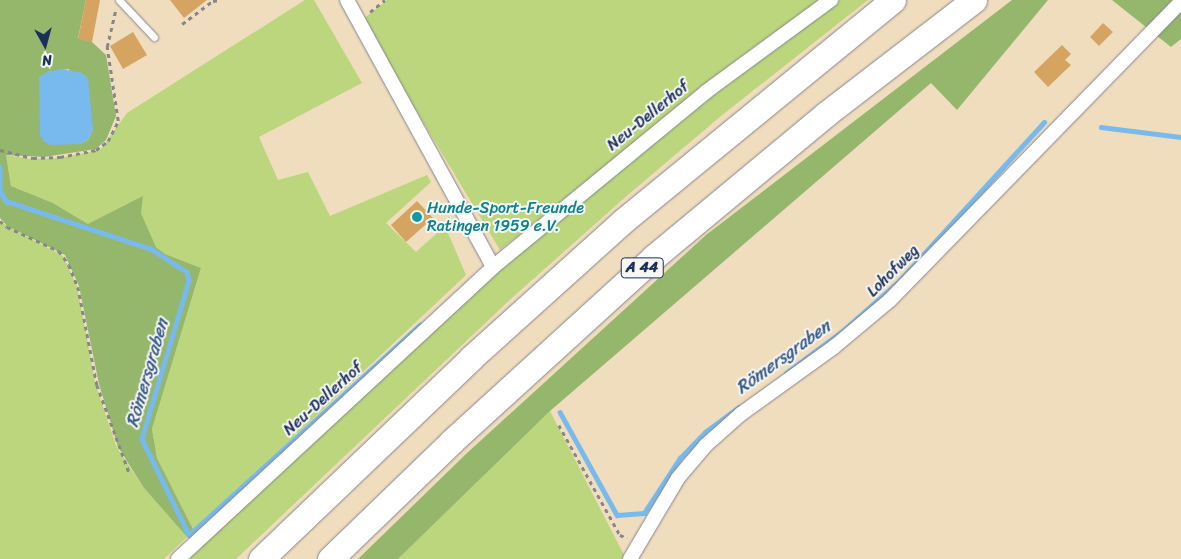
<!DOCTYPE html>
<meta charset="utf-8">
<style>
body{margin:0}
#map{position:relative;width:1181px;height:559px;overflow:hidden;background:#f0ddbe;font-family:Sriracha,sans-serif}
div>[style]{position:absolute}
.green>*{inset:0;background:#bbd67c}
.forest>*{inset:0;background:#94b76c}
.water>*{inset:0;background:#78baed}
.stream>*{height:4.5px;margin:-2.25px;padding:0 2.25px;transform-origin:2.25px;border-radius:2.25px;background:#78baed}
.building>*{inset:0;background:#d4a460}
.path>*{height:2.5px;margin-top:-1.25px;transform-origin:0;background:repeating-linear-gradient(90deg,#86868e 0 4px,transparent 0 8px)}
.roads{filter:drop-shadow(0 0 1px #86868e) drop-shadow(0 0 1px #86868e)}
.lane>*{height:7px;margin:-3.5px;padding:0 3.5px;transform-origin:3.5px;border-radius:3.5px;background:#fff}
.street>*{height:14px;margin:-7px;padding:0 7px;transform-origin:7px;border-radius:7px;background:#fff}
.highway>*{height:25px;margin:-12.5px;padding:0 12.5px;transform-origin:12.5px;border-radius:12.5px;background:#fff}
.dots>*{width:14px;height:14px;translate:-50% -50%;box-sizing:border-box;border:2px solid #f6f6f2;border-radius:50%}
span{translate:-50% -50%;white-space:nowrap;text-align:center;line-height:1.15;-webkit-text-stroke:4px #f6f6f2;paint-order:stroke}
.shield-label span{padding:1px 4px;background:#f6f6f2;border:1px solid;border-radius:4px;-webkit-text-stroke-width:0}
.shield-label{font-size:15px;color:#1b2f5e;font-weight:700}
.street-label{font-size:16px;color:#1b2f5e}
.culture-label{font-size:16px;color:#0d838f}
.left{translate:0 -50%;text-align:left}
.water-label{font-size:18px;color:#375989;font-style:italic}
.north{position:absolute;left:20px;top:20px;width:50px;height:50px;-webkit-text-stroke:4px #f6f6f2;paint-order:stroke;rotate:173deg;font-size:14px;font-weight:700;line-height:20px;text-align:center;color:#1b2f5e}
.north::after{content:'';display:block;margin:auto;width:18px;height:22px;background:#1b2f5e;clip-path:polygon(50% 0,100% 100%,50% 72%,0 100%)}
</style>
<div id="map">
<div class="green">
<i style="clip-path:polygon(305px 0,314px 0,362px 83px,259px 137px,278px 180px,308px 172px,330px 216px,427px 175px,431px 182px,386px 223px,416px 252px,445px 226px,466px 275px,194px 531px,157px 458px,152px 429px,201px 268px,165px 254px,156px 247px,141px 213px,88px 224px,53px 203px,11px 186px,6px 155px,31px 159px,59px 158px,100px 150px,127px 113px)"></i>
<i style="clip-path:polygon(387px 0,822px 0,706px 86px,500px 250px,362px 20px)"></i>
<i style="clip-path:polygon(840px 0,868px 0,721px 116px,629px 194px,513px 297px,236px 559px,188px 559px,496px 272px,709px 99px)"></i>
<i style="clip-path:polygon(0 222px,63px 256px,77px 286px,96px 386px,117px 448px,144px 488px,187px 537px,164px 559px,0 559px)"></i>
<i style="clip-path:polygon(550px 411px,624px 555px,622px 559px,398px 559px)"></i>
</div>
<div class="forest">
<i style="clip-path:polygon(evenodd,0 0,86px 0,78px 38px,92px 42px,106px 55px,116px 116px,106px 140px,96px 149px,44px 157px,6px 155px,11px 186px,53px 203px,88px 224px,143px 196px,141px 213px,156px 247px,165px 254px,201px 268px,152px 429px,157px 458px,194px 531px,187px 537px,144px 488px,118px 447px,99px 384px,79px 286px,65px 255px,7px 226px,0 218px,0 0,69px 69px,93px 129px,88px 140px,79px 144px,47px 72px,69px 69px)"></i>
<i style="clip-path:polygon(1012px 0,1048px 0,957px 110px,931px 83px,550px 411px,398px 559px,358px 559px,466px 454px,706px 235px)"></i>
<i style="clip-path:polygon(1112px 0,1181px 0,1181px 39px,1171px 47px)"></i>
</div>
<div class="water">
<i style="clip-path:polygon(62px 69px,82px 73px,88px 78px,93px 129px,88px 140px,79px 144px,51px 145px,44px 142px,40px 135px,39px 77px,47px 72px)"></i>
</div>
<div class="stream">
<i style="left:1101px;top:127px;width:81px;rotate:7.1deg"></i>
<i style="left:0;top:167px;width:23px;rotate:90deg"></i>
<i style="left:0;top:190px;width:13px;rotate:61deg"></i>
<i style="left:6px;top:201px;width:153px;rotate:18.3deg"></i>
<i style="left:151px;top:249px;width:43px;rotate:32.6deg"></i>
<i style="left:187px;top:272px;width:9px;rotate:77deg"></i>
<i style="left:189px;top:281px;width:165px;rotate:106.6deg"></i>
<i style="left:142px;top:439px;width:107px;rotate:63.9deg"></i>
<i style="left:189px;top:535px;width:312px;rotate:-42.3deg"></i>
<i style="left:786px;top:373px;width:74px;rotate:-36.7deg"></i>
<i style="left:845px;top:329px;width:72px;rotate:-41.6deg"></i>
<i style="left:899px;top:281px;width:215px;rotate:-47.6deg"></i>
<i style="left:560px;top:412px;width:118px;rotate:61deg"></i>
<i style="left:617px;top:515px;width:27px;rotate:-4deg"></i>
<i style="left:644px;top:513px;width:66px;rotate:-56.8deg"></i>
<i style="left:680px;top:458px;width:36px;rotate:-46deg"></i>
<i style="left:705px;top:432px;width:42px;rotate:-36.3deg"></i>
</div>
<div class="building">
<i style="clip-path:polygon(86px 0,100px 0,92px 42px,78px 39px)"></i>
<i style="clip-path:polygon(170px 0,207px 0,184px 18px)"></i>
<i style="clip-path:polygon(1103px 23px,1113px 32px,1099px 46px,1090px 37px)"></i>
<i style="clip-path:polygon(133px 32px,147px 55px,123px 69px,110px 46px)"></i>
<i style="clip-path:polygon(1062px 45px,1071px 54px,1065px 60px,1071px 65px,1048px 87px,1034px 72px)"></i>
<i style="clip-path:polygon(417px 201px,433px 218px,406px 242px,391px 225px)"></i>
</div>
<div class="path">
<i style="left:370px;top:12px;width:19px;rotate:-39deg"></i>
<i style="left:182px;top:24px;width:39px;rotate:-37deg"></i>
<i style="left:213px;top:1px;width:7px;rotate:-8deg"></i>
<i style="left:0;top:150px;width:34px;rotate:14deg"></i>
<i style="left:33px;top:158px;width:27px;rotate:-2deg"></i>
<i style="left:60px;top:157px;width:37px;rotate:-11deg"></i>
<i style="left:96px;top:150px;width:15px;rotate:-37deg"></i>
<i style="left:108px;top:141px;width:22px;rotate:-63deg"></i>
<i style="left:118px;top:121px;width:75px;rotate:-98.5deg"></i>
<i style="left:107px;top:47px;width:37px;rotate:-77deg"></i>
<i style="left:0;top:221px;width:9px;rotate:41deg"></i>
<i style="left:7px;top:227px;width:57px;rotate:24.8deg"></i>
<i style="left:59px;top:251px;width:17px;rotate:54deg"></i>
<i style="left:69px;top:265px;width:24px;rotate:68deg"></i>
<i style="left:78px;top:287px;width:100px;rotate:79deg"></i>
<i style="left:97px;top:385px;width:93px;rotate:69.8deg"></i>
<i style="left:559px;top:425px;width:126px;rotate:61deg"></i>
<i style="left:620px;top:535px;width:8px;rotate:23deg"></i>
</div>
<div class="roads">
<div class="lane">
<i style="left:119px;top:0;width:51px;rotate:46.6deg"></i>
</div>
<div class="street">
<i style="left:347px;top:0;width:304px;rotate:61.3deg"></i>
<i style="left:178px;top:559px;width:430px;rotate:-42.8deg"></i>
<i style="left:493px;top:267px;width:277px;rotate:-39.4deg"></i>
<i style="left:707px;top:91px;width:154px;rotate:-36.3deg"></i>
<i style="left:630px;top:559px;width:94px;rotate:-59.3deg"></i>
<i style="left:678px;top:478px;width:43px;rotate:-49.7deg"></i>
<i style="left:706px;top:445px;width:47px;rotate:-41.5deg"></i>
<i style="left:741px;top:414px;width:115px;rotate:-35.8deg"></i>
<i style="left:834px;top:347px;width:73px;rotate:-40deg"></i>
<i style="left:890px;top:300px;width:417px;rotate:-45.7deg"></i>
</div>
<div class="highway">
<i style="left:261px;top:559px;width:291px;rotate:-43.7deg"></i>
<i style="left:471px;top:358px;width:205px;rotate:-42deg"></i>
<i style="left:623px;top:221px;width:349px;rotate:-39.3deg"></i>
<i style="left:330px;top:559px;width:170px;rotate:-44deg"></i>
<i style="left:452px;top:441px;width:273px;rotate:-42.3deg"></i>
<i style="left:654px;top:257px;width:224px;rotate:-39.7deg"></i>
<i style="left:826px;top:114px;width:187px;rotate:-37.6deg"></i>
</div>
</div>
<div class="dots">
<i style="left:417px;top:217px;background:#0f9aa8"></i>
</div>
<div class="shield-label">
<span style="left:642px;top:268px">A 44</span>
</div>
<div class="street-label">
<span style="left:648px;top:116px;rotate:-39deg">Neu-Dellerhof</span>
<span style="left:893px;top:271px;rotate:-45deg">Lohofweg</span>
<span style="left:323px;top:399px;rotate:-42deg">Neu-Dellerhof</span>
</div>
<div class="culture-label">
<span class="left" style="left:427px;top:217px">Hunde-Sport-Freunde<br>Ratingen 1959 e.V.</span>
</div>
<div class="water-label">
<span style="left:783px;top:357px;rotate:-36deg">Römersgraben</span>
<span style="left:147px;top:373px;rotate:-74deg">Römersgraben</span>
</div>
<div class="north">N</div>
</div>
